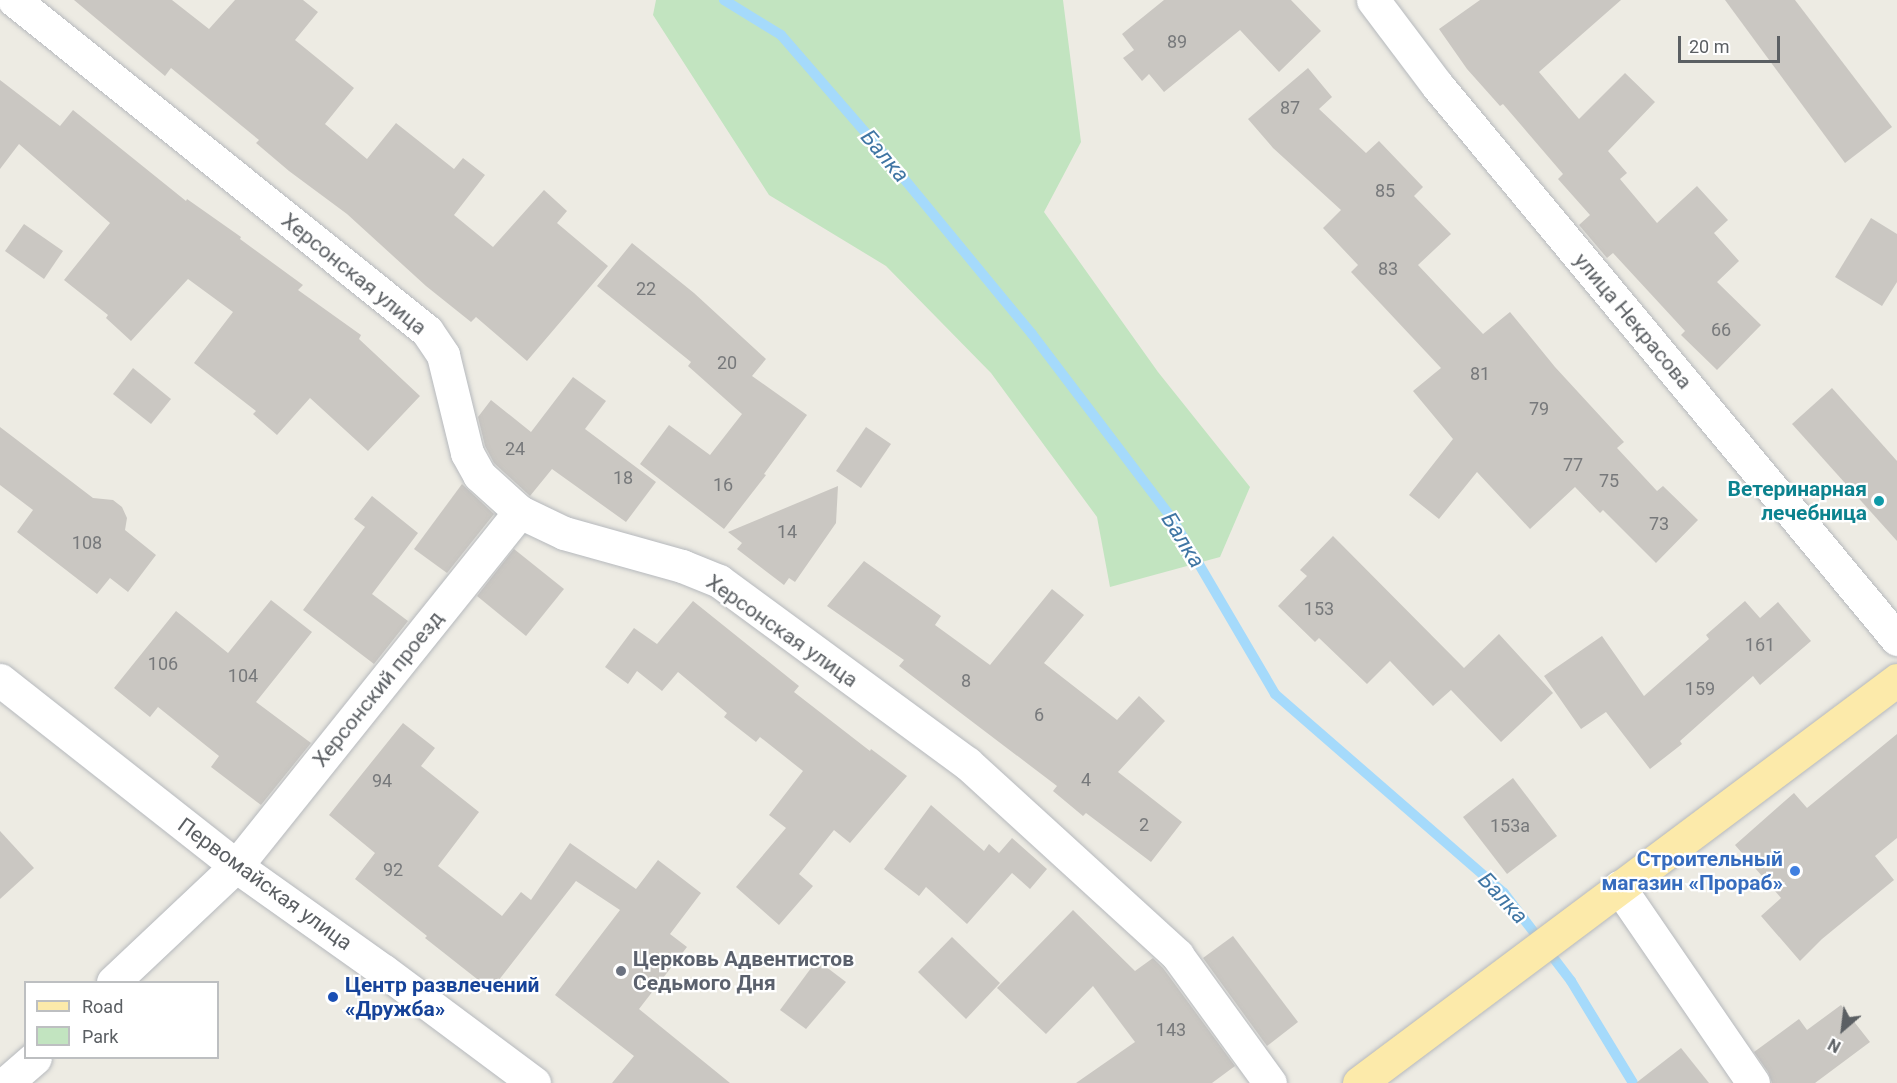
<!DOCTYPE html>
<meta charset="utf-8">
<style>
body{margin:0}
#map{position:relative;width:1897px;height:1083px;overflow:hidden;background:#edebe3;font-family:Roboto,sans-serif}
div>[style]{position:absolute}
.green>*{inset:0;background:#c2e4c0}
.stream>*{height:10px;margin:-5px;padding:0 5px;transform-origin:5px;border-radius:5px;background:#a5dafb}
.building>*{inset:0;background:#cac7c2}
.roads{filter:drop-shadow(0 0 2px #b6b9bd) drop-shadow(0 0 2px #b6b9bd)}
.minor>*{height:33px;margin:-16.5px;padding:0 16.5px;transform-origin:16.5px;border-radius:16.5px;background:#fff}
.major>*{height:33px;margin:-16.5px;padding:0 16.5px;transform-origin:16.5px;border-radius:16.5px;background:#fceaaa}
.dots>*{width:16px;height:16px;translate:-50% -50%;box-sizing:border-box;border:3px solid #fff;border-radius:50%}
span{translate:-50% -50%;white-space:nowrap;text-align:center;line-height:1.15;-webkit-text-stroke:4.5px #fff;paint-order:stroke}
.number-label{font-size:18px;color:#77797b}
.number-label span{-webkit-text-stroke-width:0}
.street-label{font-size:21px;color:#5b5f63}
.culture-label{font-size:21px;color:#0d838f;font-weight:700}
.right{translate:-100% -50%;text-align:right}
.shop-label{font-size:21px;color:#366cbe;font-weight:700}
.worship-label{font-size:21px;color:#5b616d;font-weight:700}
.left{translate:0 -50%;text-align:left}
.transit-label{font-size:21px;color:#164399;font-weight:700}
.water-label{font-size:22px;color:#4076a4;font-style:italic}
.legend{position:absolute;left:24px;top:981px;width:195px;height:78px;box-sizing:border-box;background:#fff;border:2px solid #bdbfc1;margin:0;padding:8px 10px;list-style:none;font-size:18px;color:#5b5f63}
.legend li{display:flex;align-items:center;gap:12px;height:30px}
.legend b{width:30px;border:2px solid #bdbfc1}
.north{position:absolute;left:1813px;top:999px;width:60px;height:60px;-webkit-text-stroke:4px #fff;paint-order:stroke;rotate:208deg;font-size:16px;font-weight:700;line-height:24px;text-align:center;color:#5b5f63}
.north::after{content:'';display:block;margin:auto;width:21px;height:27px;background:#5b5f63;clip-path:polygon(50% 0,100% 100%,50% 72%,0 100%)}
.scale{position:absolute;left:1678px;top:36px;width:102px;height:27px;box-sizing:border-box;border:3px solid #5b5f63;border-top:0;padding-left:8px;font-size:18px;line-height:21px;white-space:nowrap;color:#5b5f63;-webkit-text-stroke:4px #fff;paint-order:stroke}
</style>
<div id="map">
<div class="green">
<i style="clip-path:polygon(656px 0,1063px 0,1081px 142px,1044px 212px,1158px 372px,1250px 487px,1220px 557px,1110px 587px,1097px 517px,991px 373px,886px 266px,769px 195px,653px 15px)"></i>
</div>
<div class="stream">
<i style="left:724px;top:0;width:67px;rotate:31.6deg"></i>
<i style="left:781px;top:35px;width:147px;rotate:49.1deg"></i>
<i style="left:877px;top:146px;width:244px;rotate:50.5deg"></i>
<i style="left:1032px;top:334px;width:233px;rotate:52.8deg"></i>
<i style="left:1173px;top:520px;width:202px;rotate:59.6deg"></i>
<i style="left:1275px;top:694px;width:303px;rotate:41deg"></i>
<i style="left:1504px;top:893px;width:111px;rotate:52.7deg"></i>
<i style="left:1571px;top:981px;width:119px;rotate:58.7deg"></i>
</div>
<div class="building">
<i style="clip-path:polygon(74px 0,172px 0,209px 29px,235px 0,303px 0,318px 12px,295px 40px,354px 88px,325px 124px,367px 159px,396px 123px,454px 169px,463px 158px,485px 175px,454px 215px,493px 247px,544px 190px,567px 211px,557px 223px,608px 266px,527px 361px,476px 317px,471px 322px,426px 286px,347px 214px,289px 171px,256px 143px,259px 140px,171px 68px,165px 76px)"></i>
<i style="clip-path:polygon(1164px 0,1291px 0,1321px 31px,1279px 72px,1240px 30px,1164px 92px,1149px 74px,1142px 81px,1123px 58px,1134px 50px,1122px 34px)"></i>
<i style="clip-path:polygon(1480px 0,1621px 0,1539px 72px,1579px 119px,1625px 73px,1655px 102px,1608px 151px,1627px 173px,1620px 179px,1657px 223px,1697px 186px,1728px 220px,1714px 233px,1739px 261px,1717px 282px,1761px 325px,1717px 370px,1681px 335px,1685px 331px,1613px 253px,1607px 258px,1579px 225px,1590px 215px,1558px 179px,1563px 174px,1503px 104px,1500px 106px,1467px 69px,1439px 29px)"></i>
<i style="clip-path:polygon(1725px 0,1795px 0,1892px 127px,1845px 163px)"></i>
<i style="clip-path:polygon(1308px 68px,1332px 97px,1319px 109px,1366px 153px,1379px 141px,1423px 187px,1414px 196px,1451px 234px,1418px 265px,1483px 334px,1510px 312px,1555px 367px,1624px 442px,1617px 448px,1657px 491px,1663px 486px,1698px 520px,1656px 563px,1603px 510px,1600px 513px,1575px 487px,1530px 529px,1477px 472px,1439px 519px,1409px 495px,1453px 439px,1413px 391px,1441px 368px,1351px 272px,1358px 265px,1323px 228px,1341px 210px,1273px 148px,1248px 119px)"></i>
<i style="clip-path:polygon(0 80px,60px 126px,73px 110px,186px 201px,187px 199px,241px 237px,240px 239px,303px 285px,298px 290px,361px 335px,359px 339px,420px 396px,368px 451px,310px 398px,277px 435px,253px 414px,256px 411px,194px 363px,233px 312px,188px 279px,131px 341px,106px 318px,108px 315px,64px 280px,110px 223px,19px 144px,0 169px)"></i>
<i style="clip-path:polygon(1871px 218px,1897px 234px,1897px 282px,1882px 306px,1835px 277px)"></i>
<i style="clip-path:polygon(24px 224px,63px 251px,44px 279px,5px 251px)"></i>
<i style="clip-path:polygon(632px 243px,694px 293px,766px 359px,752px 376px,807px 415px,764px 474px,766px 475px,724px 529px,640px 464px,669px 425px,710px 455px,742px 414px,688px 366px,691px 362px,597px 286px)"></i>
<i style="clip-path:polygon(133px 368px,171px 399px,151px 424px,113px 394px)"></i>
<i style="clip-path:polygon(573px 377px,606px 401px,585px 429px,656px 482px,626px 522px,552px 469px,530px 496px,494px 463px,485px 446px,478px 417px,491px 400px,531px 432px)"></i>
<i style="clip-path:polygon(1832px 388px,1897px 461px,1897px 541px,1792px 424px)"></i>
<i style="clip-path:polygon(0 427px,93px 498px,113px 500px,122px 507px,127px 518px,125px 530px,156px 555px,128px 592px,110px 578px,97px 594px,17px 532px,33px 510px,0 485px)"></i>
<i style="clip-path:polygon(866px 427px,891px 444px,861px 488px,836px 471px)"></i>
<i style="clip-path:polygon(462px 484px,494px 514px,447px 573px,414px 549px)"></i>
<i style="clip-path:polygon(838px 486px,836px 523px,795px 582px,789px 578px,784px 585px,737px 549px,742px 543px,728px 532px)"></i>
<i style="clip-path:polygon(372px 496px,418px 533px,372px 594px,408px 621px,374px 664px,303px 610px,365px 527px,354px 519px)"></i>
<i style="clip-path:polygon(1333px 536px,1464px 668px,1499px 634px,1553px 693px,1501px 742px,1451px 690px,1433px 706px,1390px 661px,1367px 684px,1319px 638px,1315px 642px,1278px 606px,1307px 576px,1300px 570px)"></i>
<i style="clip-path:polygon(514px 549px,564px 589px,526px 636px,477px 596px)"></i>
<i style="clip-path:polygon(864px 561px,941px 616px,935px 625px,990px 665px,1052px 589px,1084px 615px,1044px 663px,1117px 720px,1139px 696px,1165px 721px,1118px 772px,1182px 822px,1151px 862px,1086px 813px,1083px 816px,1053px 791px,1057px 786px,899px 666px,904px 660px,827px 606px)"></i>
<i style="clip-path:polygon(271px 600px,312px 632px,256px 702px,311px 743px,261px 805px,211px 767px,219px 756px,158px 707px,150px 717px,114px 688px,176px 611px,228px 653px)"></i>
<i style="clip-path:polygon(693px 601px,799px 686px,794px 692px,870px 751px,871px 749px,907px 776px,850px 843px,834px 830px,799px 874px,813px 886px,779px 925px,736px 887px,786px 828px,769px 815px,803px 771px,760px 737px,756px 742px,724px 717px,727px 713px,678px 672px,662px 691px,637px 671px,628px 684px,605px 667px,634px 628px,657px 644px)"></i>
<i style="clip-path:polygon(1745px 601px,1760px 618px,1778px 602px,1811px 641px,1760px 685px,1753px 676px,1680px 741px,1682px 744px,1650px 769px,1606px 712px,1581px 729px,1544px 676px,1602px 636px,1644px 696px,1709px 639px,1706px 635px)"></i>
<i style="clip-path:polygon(403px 723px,435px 748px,421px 766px,479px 812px,438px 866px,502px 916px,521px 892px,531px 900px,570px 843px,636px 889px,658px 860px,701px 893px,670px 934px,687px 947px,639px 1009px,730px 1083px,612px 1083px,634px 1056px,555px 995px,620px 910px,576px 881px,491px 990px,425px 938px,427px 936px,355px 879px,375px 853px,329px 815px)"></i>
<i style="clip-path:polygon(1897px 734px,1897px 838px,1875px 856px,1894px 880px,1822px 939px,1800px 961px,1761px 916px,1781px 898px,1735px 845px,1794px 793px,1807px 808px)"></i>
<i style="clip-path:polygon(1513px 778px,1557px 836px,1507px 874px,1463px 817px)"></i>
<i style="clip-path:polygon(931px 805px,984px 851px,989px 844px,999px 853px,1012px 838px,1047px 869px,1030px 889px,1012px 873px,967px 924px,926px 887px,919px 896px,884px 869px)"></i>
<i style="clip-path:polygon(0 831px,34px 868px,0 899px)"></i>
<i style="clip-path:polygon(1073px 910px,1135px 971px,1153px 958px,1163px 968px,1235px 1066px,1212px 1083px,1076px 1083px,1135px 1042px,1093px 986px,1046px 1034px,997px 988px)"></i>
<i style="clip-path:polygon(1233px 936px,1298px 1022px,1267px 1046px,1203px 958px)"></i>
<i style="clip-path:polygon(952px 937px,1000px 983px,966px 1019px,918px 972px)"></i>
<i style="clip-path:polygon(817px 960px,846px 982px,806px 1029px,780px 1010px)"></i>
<i style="clip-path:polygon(1841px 1005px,1870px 1042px,1815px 1083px,1772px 1083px,1768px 1072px,1754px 1052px,1799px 1019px,1807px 1030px)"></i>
<i style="clip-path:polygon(1681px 1048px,1709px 1083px,1636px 1083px)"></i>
</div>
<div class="roads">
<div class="minor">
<i style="left:14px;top:0;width:529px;rotate:38.71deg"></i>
<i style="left:427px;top:331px;width:29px;rotate:56deg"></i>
<i style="left:443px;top:355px;width:101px;rotate:76.2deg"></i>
<i style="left:467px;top:453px;width:25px;rotate:61deg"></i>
<i style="left:479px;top:475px;width:55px;rotate:42.1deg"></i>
<i style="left:520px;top:512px;width:49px;rotate:25.5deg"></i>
<i style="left:564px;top:533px;width:123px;rotate:15.6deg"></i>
<i style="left:682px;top:566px;width:40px;rotate:22deg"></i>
<i style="left:719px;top:581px;width:308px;rotate:36.3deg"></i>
<i style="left:967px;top:763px;width:285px;rotate:42.4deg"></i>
<i style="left:1177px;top:955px;width:158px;rotate:54deg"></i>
<i style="left:1373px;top:0;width:106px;rotate:53deg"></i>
<i style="left:1437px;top:85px;width:720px;rotate:50.3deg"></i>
<i style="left:0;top:680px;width:300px;rotate:38.2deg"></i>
<i style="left:236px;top:866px;width:181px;rotate:35.4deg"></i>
<i style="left:384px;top:971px;width:187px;rotate:36.7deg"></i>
<i style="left:1619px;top:887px;width:237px;rotate:55.6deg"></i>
<i style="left:113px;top:982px;width:169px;rotate:-43.3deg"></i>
<i style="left:236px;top:866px;width:454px;rotate:-51.3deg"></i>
<i style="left:6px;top:1083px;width:38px;rotate:-41deg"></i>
</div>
<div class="major">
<i style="left:1359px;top:1083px;width:672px;rotate:-36.84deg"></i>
</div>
</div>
<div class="dots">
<i style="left:1879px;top:501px;background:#0f9aa8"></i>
<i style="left:1795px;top:871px;background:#3f7fe0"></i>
<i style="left:621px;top:971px;background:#6b7280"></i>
<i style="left:333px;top:997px;background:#1a4fb4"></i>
</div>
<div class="number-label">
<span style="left:1177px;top:42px">89</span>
<span style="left:1290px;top:108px">87</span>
<span style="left:1385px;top:191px">85</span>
<span style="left:1388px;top:269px">83</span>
<span style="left:646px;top:289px">22</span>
<span style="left:1721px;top:330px">66</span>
<span style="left:727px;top:363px">20</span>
<span style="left:1480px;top:374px">81</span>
<span style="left:1539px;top:409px">79</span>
<span style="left:515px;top:449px">24</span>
<span style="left:1573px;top:465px">77</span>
<span style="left:623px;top:478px">18</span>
<span style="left:1609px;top:481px">75</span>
<span style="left:723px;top:485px">16</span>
<span style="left:1659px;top:524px">73</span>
<span style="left:787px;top:532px">14</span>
<span style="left:87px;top:543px">108</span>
<span style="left:1319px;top:609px">153</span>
<span style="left:1760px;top:645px">161</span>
<span style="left:163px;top:664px">106</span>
<span style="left:243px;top:676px">104</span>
<span style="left:966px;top:681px">8</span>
<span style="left:1700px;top:689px">159</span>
<span style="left:1039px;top:715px">6</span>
<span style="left:1086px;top:780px">4</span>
<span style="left:382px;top:781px">94</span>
<span style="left:1144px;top:825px">2</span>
<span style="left:1510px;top:826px">153а</span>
<span style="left:393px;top:870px">92</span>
<span style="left:1171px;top:1030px">143</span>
</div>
<div class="street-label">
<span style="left:354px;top:274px;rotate:39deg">Херсонская улица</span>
<span style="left:1633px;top:321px;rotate:50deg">улица Некрасова</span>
<span style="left:782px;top:631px;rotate:35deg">Херсонская улица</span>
<span style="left:378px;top:689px;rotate:-51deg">Херсонский проезд</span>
<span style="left:265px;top:884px;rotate:36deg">Первомайская улица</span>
</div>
<div class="culture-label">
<span class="right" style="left:1867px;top:501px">Ветеринарная<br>лечебница</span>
</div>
<div class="shop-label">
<span class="right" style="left:1783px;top:871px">Строительный<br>магазин «Прораб»</span>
</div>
<div class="worship-label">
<span class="left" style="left:633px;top:971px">Церковь Адвентистов<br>Седьмого Дня</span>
</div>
<div class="transit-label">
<span class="left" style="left:345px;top:997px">Центр развлечений<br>«Дружба»</span>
</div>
<div class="water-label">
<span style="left:885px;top:156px;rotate:50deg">Балка</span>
<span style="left:1183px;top:540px;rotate:58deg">Балка</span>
<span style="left:1503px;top:898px;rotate:47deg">Балка</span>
</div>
<ul class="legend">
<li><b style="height:8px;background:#fceaaa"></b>Road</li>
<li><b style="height:16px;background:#c2e4c0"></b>Park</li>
</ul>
<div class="north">N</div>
<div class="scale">20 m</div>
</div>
